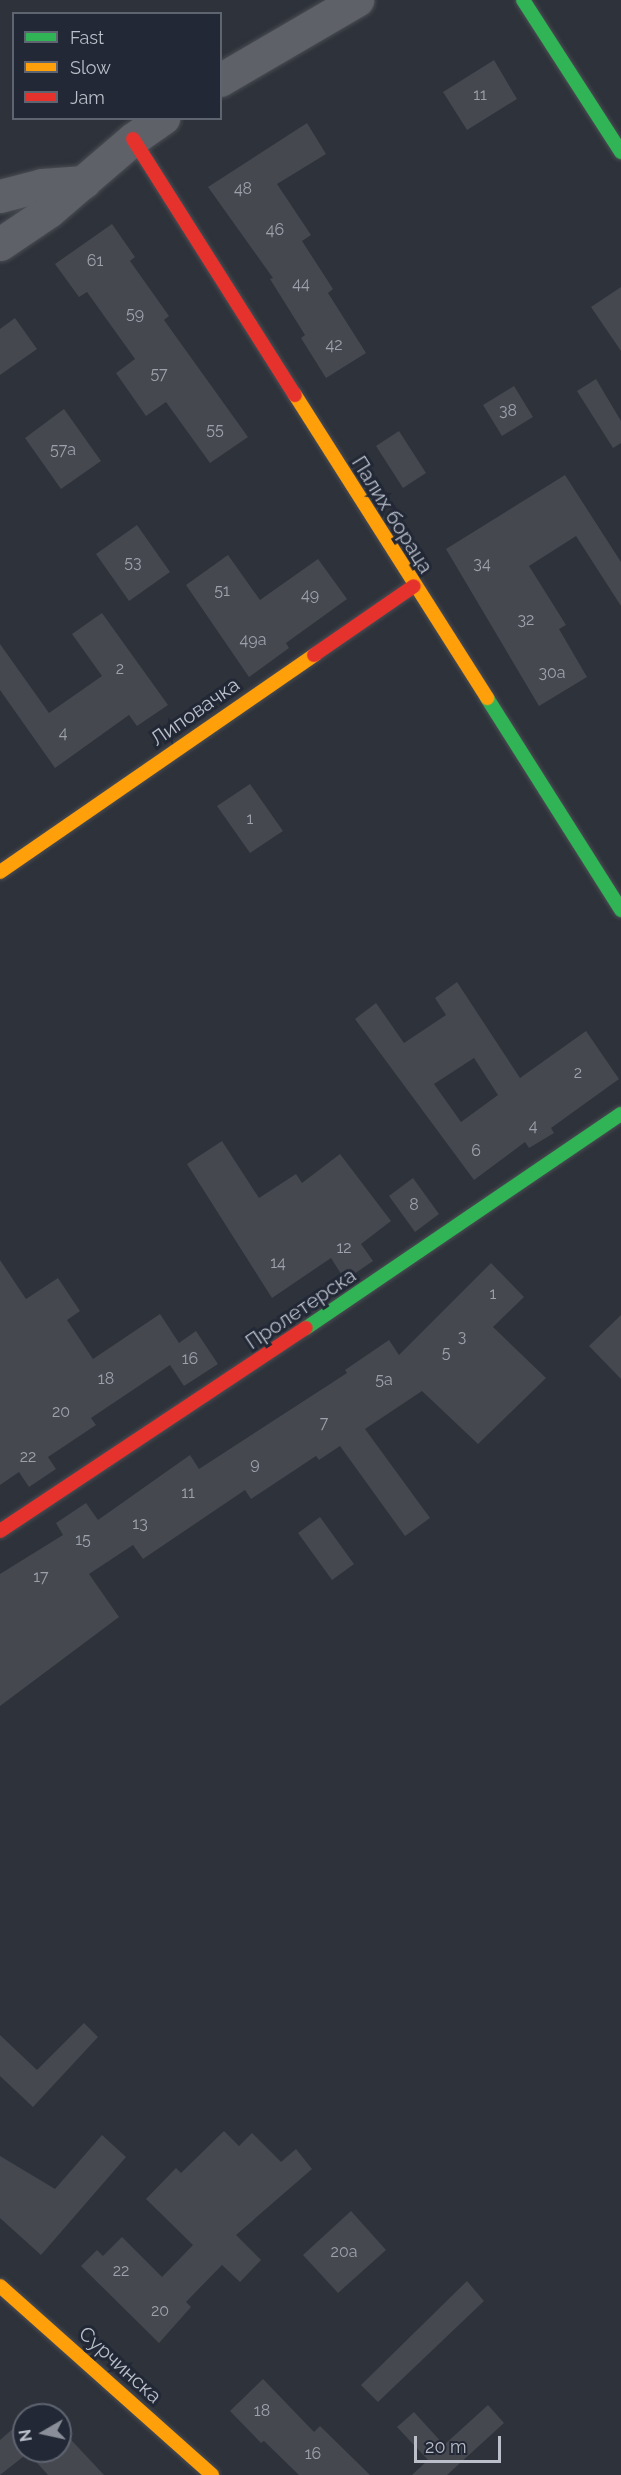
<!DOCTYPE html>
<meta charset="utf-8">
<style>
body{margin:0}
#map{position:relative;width:621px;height:2475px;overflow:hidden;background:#2e323a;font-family:Raleway,sans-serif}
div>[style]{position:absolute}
.building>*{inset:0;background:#45484f}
.roads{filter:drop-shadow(0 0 2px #4a4d53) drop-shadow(0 0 2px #4a4d53)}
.street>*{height:33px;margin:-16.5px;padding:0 16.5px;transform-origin:16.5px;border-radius:16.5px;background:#5e6168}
.fast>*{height:14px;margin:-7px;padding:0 7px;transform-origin:7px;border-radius:7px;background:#30b455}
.slow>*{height:14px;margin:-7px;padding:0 7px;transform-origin:7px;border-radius:7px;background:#ff9f0a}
.jam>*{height:14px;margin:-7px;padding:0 7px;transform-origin:7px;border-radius:7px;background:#e5322d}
span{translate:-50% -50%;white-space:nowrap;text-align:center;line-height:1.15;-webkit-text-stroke:6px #222835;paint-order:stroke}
.number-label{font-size:16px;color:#9da1ab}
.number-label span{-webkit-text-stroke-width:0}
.street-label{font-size:20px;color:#babfca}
.legend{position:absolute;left:12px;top:12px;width:210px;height:108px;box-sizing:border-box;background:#222835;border:2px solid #5f6471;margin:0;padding:8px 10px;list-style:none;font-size:18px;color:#babfca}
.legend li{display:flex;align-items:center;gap:12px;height:30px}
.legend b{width:30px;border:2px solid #5f6471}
.north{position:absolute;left:12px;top:2403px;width:60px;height:60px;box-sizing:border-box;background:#222835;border:2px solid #5f6471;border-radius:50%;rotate:261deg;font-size:16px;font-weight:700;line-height:24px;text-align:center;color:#babfca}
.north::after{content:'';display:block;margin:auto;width:21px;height:27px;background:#898e98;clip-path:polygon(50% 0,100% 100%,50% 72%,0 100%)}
.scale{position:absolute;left:414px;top:2436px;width:87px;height:27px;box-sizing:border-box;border:3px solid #babfca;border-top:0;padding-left:8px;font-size:18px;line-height:21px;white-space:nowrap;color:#babfca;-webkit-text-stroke:4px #222835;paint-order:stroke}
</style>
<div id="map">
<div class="building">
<i style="clip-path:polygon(494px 60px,517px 99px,467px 130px,443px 92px)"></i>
<i style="clip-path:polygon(307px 123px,326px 154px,277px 184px,311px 235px,302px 241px,333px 289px,328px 293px,366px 353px,326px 378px,301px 338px,305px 335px,270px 279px,273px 278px,208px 187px)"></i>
<i style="clip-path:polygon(112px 224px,135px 257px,130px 261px,169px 316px,164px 320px,248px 437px,210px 463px,166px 402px,146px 416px,116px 373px,135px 359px,87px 292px,79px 297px,55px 264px)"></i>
<i style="clip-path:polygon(621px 287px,621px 351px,591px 307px)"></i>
<i style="clip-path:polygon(15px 318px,37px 349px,0 375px,0 329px)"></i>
<i style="clip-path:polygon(596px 379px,621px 421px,621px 443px,613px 448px,577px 391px)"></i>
<i style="clip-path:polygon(514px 386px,533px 417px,502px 436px,483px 405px)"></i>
<i style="clip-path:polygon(64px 409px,101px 461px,61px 489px,25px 438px)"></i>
<i style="clip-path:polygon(399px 431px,426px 473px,403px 488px,376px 446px)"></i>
<i style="clip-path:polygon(565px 475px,621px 562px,621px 606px,576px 536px,529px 566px,566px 625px,559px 629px,587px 677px,539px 706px,446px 549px)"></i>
<i style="clip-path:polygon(137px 525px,170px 572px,129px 601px,96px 554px)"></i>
<i style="clip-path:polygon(228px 555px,260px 600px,318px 559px,347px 599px,286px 643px,289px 648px,249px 677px,186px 585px)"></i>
<i style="clip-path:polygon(102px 613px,168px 705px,137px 726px,129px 715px,55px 768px,0 690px,0 644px,49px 713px,102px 676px,72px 634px)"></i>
<i style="clip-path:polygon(250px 784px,283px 831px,250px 853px,217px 806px)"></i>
<i style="clip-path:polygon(evenodd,457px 982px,520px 1078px,586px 1031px,619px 1079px,551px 1128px,554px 1133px,529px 1148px,525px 1142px,474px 1180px,355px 1019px,376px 1003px,404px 1043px,446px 1015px,435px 998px,457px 982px,474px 1058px,498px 1095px,461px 1122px,434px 1084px,474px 1058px)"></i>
<i style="clip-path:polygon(222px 1141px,259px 1198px,296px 1174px,302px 1183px,340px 1154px,391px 1221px,361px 1244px,373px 1261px,345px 1280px,331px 1258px,272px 1298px,187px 1164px)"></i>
<i style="clip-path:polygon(413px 1178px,439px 1214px,415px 1232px,389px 1196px)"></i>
<i style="clip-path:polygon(0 1260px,26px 1299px,58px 1278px,80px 1311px,67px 1320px,93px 1359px,160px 1314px,179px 1343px,196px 1331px,218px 1364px,184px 1386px,170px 1365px,91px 1418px,96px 1425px,48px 1457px,56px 1469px,29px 1487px,19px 1472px,0 1485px)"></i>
<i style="clip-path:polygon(491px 1263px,524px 1297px,493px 1327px,546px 1378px,478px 1444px,422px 1391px,365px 1429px,430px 1518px,405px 1536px,340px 1446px,319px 1460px,316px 1456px,251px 1499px,245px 1490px,143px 1559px,133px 1545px,89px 1574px,119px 1617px,0 1706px,0 1574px,63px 1535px,56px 1523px,86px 1503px,98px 1520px,190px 1455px,199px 1469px,347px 1373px,345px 1370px,389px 1340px,399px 1355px)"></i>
<i style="clip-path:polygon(621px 1315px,621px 1379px,589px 1346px)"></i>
<i style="clip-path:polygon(320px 1517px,354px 1564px,332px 1580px,298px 1533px)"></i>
<i style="clip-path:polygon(84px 2023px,98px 2037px,33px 2107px,0 2076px,0 2035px,37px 2070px)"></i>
<i style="clip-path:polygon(224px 2131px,239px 2146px,252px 2133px,281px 2162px,296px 2149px,312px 2169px,236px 2235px,261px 2260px,240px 2282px,222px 2265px,186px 2302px,191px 2307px,159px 2343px,81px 2266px,97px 2250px,103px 2256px,122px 2237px,162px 2277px,193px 2245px,146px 2199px,176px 2168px,181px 2173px)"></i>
<i style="clip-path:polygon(102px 2135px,126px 2157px,41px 2255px,0 2218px,0 2156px,55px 2189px)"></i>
<i style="clip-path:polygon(351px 2211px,386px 2250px,338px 2293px,303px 2255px)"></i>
<i style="clip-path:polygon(467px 2281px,484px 2301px,378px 2402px,361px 2385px)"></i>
<i style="clip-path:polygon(263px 2379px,314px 2432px,320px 2426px,370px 2475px,299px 2475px,264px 2441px,261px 2443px,230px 2411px)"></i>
<i style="clip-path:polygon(488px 2405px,504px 2423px,447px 2475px,412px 2475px,428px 2460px,397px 2427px,414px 2412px,444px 2445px)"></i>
<i style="clip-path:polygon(40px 2406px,48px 2415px,29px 2415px)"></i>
<i style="clip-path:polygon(24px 2419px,24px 2451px,60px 2451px,60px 2428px,104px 2475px,48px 2475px,28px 2453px,0 2475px,0 2440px)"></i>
</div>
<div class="roads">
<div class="street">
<i style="left:220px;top:80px;width:159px;rotate:-30.3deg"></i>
<i style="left:0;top:196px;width:43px;rotate:-14.7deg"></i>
<i style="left:42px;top:185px;width:42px;rotate:-4.1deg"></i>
<i style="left:0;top:244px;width:59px;rotate:-34deg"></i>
<i style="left:49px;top:211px;width:111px;rotate:-40.6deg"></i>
<i style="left:133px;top:139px;width:37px;rotate:-35deg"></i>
</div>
<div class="fast">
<i style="left:523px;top:0;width:181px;rotate:57.2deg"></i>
<i style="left:487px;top:698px;width:251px;rotate:57.7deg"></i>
<i style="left:306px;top:1328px;width:381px;rotate:-34.2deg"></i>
</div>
<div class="slow">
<i style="left:295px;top:395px;width:359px;rotate:57.6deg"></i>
<i style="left:0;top:872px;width:382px;rotate:-34.6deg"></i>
<i style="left:0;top:2286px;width:284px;rotate:41.7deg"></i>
</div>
<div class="jam">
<i style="left:133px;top:139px;width:303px;rotate:57.7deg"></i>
<i style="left:314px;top:655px;width:121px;rotate:-34.6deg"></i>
<i style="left:0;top:1531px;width:367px;rotate:-33.6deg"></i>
</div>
</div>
<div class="number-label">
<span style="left:480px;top:95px">11</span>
<span style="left:243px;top:189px">48</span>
<span style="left:275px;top:230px">46</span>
<span style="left:95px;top:261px">61</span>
<span style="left:301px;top:284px">44</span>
<span style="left:135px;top:314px">59</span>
<span style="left:334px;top:345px">42</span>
<span style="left:159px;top:374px">57</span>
<span style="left:508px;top:411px">38</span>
<span style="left:215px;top:430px">55</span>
<span style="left:63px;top:450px">57a</span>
<span style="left:133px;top:563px">53</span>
<span style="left:482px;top:564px">34</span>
<span style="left:222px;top:591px">51</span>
<span style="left:310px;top:595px">49</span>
<span style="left:526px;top:620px">32</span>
<span style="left:253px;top:640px">49a</span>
<span style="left:120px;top:669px">2</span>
<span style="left:552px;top:673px">30a</span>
<span style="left:63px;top:733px">4</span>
<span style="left:250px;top:819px">1</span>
<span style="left:578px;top:1073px">2</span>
<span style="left:533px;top:1126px">4</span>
<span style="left:476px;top:1151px">6</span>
<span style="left:414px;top:1205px">8</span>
<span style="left:344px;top:1248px">12</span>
<span style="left:278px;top:1263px">14</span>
<span style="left:493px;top:1294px">1</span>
<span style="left:462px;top:1337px">3</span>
<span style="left:446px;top:1353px">5</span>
<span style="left:190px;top:1359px">16</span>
<span style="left:106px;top:1379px">18</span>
<span style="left:384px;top:1380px">5a</span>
<span style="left:61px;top:1412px">20</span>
<span style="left:324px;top:1423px">7</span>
<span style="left:28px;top:1457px">22</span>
<span style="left:255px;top:1464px">9</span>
<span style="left:188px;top:1493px">11</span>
<span style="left:140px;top:1524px">13</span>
<span style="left:83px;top:1540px">15</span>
<span style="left:41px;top:1577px">17</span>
<span style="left:344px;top:2252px">20a</span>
<span style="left:121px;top:2271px">22</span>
<span style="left:160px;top:2311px">20</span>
<span style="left:262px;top:2411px">18</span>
<span style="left:313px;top:2454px">16</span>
</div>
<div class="street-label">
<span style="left:392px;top:515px;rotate:58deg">Палих бораца</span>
<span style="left:195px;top:712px;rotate:-35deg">Липовачка</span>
<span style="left:301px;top:1309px;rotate:-34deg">Пролетерска</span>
<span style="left:120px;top:2365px;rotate:42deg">Сурчинска</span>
</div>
<ul class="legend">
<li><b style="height:8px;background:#30b455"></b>Fast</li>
<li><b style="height:8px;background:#ff9f0a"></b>Slow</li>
<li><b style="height:8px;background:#e5322d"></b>Jam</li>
</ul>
<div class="north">N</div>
<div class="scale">20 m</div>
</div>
